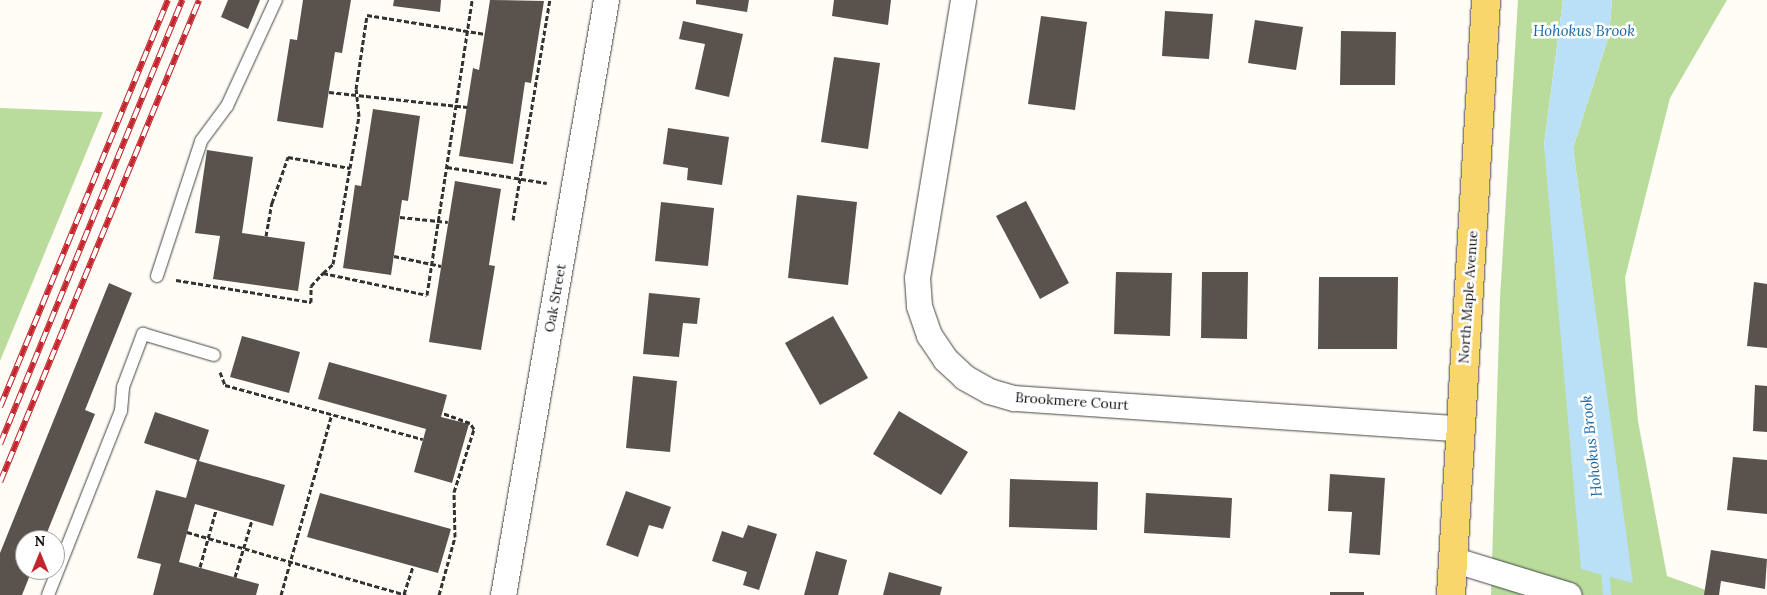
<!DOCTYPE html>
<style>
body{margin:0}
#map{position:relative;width:1767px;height:595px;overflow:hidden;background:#fffdf5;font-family:Lora,serif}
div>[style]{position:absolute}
.forest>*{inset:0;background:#b9dc9c}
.water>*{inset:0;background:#b9e0f7}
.stream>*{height:8px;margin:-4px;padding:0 4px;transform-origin:4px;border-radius:4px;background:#b9e0f7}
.building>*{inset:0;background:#5a524d}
.path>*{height:3px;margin-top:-1.5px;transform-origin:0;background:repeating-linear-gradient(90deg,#333 0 5px,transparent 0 7.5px)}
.roads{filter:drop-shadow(0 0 1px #444) drop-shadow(0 0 1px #444)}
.lane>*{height:12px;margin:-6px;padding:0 6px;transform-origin:6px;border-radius:6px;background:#fff}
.street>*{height:25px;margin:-12.5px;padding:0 12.5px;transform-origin:12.5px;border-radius:12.5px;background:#fff}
.primary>*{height:28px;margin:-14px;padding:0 14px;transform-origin:14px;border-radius:14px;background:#f9d66b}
.rail>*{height:5.5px;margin-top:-2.75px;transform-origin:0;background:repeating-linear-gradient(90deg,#fff 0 11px,#c4262e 0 22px);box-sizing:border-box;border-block:1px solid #c4262e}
span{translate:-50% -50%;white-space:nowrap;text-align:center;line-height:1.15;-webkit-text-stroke:5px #fff;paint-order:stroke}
.street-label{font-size:14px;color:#111}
.water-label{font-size:15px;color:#1768a6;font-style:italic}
.north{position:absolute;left:15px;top:530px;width:50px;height:50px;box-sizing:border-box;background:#fff;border:1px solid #a0a0a0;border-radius:50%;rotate:0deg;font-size:14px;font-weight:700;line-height:20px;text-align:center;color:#111}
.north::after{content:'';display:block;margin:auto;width:18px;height:22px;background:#c4262e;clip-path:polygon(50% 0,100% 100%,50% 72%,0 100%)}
</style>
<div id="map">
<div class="forest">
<i style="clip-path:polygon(1518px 0,1563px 0,1544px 145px,1632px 583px,1573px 148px,1609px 35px,1612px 0,1727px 0,1670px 98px,1625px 278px,1638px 421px,1667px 576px,1720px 595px,1491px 595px,1500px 298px)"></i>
<i style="clip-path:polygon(0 108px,103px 112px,0 361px)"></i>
</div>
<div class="water">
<i style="clip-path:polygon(1563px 0,1612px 0,1609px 35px,1573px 148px,1633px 583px,1581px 569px,1544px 145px)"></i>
</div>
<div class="stream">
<i style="left:1605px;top:567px;width:28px;rotate:86deg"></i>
</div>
<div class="building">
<i style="clip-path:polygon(228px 0,260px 0,248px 29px,221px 17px)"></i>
<i style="clip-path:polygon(303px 0,351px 0,342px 53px,335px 52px,323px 128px,277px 121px,290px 39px,297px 40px)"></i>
<i style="clip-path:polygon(394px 0,441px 0,440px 12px,393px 6px)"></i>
<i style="clip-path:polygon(490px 0,544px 1px,531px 83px,525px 82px,513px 164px,459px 156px,473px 68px,479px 70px)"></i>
<i style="clip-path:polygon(696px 0,749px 0,747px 12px,696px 4px)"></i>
<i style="clip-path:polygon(834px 0,891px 0,888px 25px,832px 16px)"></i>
<i style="clip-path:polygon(1165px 11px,1213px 14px,1209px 59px,1162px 56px)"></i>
<i style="clip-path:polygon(1041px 16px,1087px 22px,1075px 110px,1028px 104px)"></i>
<i style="clip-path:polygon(1255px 20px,1303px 27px,1296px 70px,1248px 63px)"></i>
<i style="clip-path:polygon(683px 21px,743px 34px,729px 97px,695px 89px,705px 44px,679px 39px)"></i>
<i style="clip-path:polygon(1341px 31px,1396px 32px,1395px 85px,1340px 85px)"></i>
<i style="clip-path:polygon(834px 57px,880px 63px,868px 149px,821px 142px)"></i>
<i style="clip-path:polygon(373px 109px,420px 116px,408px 201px,402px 200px,391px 275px,343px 268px,355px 185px,361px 186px)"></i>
<i style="clip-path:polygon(668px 128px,729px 137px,722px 185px,687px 180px,688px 168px,663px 164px)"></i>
<i style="clip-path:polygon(207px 150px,253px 157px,242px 233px,305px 242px,298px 291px,213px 279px,220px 236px,195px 233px)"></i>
<i style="clip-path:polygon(455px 181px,501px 189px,489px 265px,495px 266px,481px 350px,429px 342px)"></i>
<i style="clip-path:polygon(797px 195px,857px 202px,848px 285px,788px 278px)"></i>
<i style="clip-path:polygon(1026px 201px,1069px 283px,1040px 299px,996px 216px)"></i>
<i style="clip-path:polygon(661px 202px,714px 208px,708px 266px,655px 261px)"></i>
<i style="clip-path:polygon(1116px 272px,1172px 273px,1170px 336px,1114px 334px)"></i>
<i style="clip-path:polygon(1202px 272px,1248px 272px,1247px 339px,1201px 338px)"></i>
<i style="clip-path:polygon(1319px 277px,1398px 277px,1397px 349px,1318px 349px)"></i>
<i style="clip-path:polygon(1754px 282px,1767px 284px,1767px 348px,1747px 346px)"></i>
<i style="clip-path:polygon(109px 283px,132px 293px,85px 410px,95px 414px,44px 540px,25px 540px,25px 570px,32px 570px,22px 595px,0 595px,0 553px)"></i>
<i style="clip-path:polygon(649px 293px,700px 298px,697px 324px,683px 323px,679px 357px,643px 354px)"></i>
<i style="clip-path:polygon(833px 316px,868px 378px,820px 405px,785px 343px)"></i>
<i style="clip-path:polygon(242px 336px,300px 352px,289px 393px,230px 377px)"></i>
<i style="clip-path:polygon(329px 362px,447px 395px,441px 417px,469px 424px,452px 483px,414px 472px,426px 429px,318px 399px)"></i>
<i style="clip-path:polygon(633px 376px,677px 381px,670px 452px,626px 448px)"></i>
<i style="clip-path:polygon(1755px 385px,1767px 386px,1767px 432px,1753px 431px)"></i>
<i style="clip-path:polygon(899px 411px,968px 452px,941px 495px,873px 454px)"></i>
<i style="clip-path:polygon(155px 412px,209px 430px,199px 461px,285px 485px,273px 526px,195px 504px,179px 562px,259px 584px,256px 595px,153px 595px,161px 564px,137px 558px,156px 490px,186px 498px,197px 460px,144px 443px)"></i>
<i style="clip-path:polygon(1733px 457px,1767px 460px,1767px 514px,1727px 510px)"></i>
<i style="clip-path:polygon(1330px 474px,1385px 478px,1380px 555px,1349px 553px,1352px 512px,1328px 511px)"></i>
<i style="clip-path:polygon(1010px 479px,1098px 482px,1097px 530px,1009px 527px)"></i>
<i style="clip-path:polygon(626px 491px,671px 507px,663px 529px,649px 525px,638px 557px,606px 545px)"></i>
<i style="clip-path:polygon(320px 493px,451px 529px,438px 573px,307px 537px)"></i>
<i style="clip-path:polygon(1146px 493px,1232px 498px,1230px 538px,1144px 533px)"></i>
<i style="clip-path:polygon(748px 525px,777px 534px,759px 590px,743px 585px,747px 572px,712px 561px,722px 531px,743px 538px)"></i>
<i style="clip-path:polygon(1711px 550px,1767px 559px,1765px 589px,1721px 581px,1719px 595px,1704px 595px)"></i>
<i style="clip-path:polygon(816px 551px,847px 560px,838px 595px,804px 595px)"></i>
<i style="clip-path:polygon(889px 572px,942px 587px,940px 595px,883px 595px)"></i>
<i style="clip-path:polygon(1330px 592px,1364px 592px,1364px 595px,1330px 595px)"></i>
</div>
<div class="path">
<i style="left:329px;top:92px;width:139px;rotate:6.2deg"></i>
<i style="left:447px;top:167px;width:101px;rotate:9.1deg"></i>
<i style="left:400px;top:217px;width:48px;rotate:5.9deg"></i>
<i style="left:513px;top:220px;width:223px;rotate:-80.5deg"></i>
<i style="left:266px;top:236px;width:34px;rotate:-80deg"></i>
<i style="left:272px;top:203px;width:49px;rotate:-70.8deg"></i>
<i style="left:288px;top:157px;width:63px;rotate:10.1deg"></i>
<i style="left:394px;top:256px;width:48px;rotate:12deg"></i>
<i style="left:323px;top:273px;width:13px;rotate:-42deg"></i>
<i style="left:333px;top:264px;width:97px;rotate:-80deg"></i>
<i style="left:350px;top:168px;width:53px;rotate:-80.2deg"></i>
<i style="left:359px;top:116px;width:27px;rotate:-96deg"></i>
<i style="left:356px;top:89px;width:75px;rotate:-81.5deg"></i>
<i style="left:367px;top:15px;width:120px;rotate:9.1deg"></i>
<i style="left:176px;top:280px;width:137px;rotate:9.3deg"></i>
<i style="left:311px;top:302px;width:16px;rotate:-90deg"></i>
<i style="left:311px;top:286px;width:18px;rotate:-47deg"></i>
<i style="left:323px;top:273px;width:106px;rotate:11.9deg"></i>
<i style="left:427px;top:295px;width:298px;rotate:-81.3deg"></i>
<i style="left:220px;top:372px;width:14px;rotate:69deg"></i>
<i style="left:225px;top:385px;width:205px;rotate:15.3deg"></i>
<i style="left:187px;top:532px;width:228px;rotate:16deg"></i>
<i style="left:200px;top:567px;width:59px;rotate:-74.3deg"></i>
<i style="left:235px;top:577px;width:59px;rotate:-73.4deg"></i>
<i style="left:404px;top:594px;width:29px;rotate:-72deg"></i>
<i style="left:281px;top:595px;width:188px;rotate:-74.3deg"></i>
<i style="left:439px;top:595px;width:60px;rotate:-74.6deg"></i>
<i style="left:455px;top:537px;width:45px;rotate:-91.3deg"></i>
<i style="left:454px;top:492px;width:66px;rotate:-72.4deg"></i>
<i style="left:474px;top:429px;width:7px;rotate:-124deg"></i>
<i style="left:470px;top:423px;width:30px;rotate:-160deg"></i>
</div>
<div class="roads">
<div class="lane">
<i style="left:157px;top:276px;width:142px;rotate:-71.9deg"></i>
<i style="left:201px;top:141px;width:44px;rotate:-53.4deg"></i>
<i style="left:227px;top:106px;width:117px;rotate:-65.2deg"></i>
<i style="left:48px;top:595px;width:198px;rotate:-68.4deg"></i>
<i style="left:121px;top:411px;width:24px;rotate:-85deg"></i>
<i style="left:123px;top:387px;width:57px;rotate:-69.3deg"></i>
<i style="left:143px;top:334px;width:74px;rotate:16.5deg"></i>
</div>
<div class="street">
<i style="left:963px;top:0;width:281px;rotate:99.4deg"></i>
<i style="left:917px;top:277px;width:29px;rotate:86deg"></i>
<i style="left:919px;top:306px;width:31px;rotate:71deg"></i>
<i style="left:929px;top:335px;width:29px;rotate:56deg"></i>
<i style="left:945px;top:359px;width:26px;rotate:43deg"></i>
<i style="left:964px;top:377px;width:29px;rotate:29deg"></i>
<i style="left:989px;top:391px;width:26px;rotate:16deg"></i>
<i style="left:1014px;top:398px;width:446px;rotate:3.9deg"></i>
<i style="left:1452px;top:559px;width:122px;rotate:17.1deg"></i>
<i style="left:503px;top:595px;width:604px;rotate:-80.18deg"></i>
</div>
<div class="primary">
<i style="left:1451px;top:595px;width:596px;rotate:-86.63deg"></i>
</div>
</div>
<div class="rail">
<i style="left:0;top:407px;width:440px;rotate:-67.6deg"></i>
<i style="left:0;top:444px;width:480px;rotate:-67.7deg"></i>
<i style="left:0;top:482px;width:521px;rotate:-67.57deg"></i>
</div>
<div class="street-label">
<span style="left:1468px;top:297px;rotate:-86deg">North Maple Avenue</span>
<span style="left:555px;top:298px;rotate:-80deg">Oak Street</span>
<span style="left:1072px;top:401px;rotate:4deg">Brookmere Court</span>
</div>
<div class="water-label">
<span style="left:1584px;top:31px">Hohokus Brook</span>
<span style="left:1591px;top:446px;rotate:-96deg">Hohokus Brook</span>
</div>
<div class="north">N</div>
</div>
